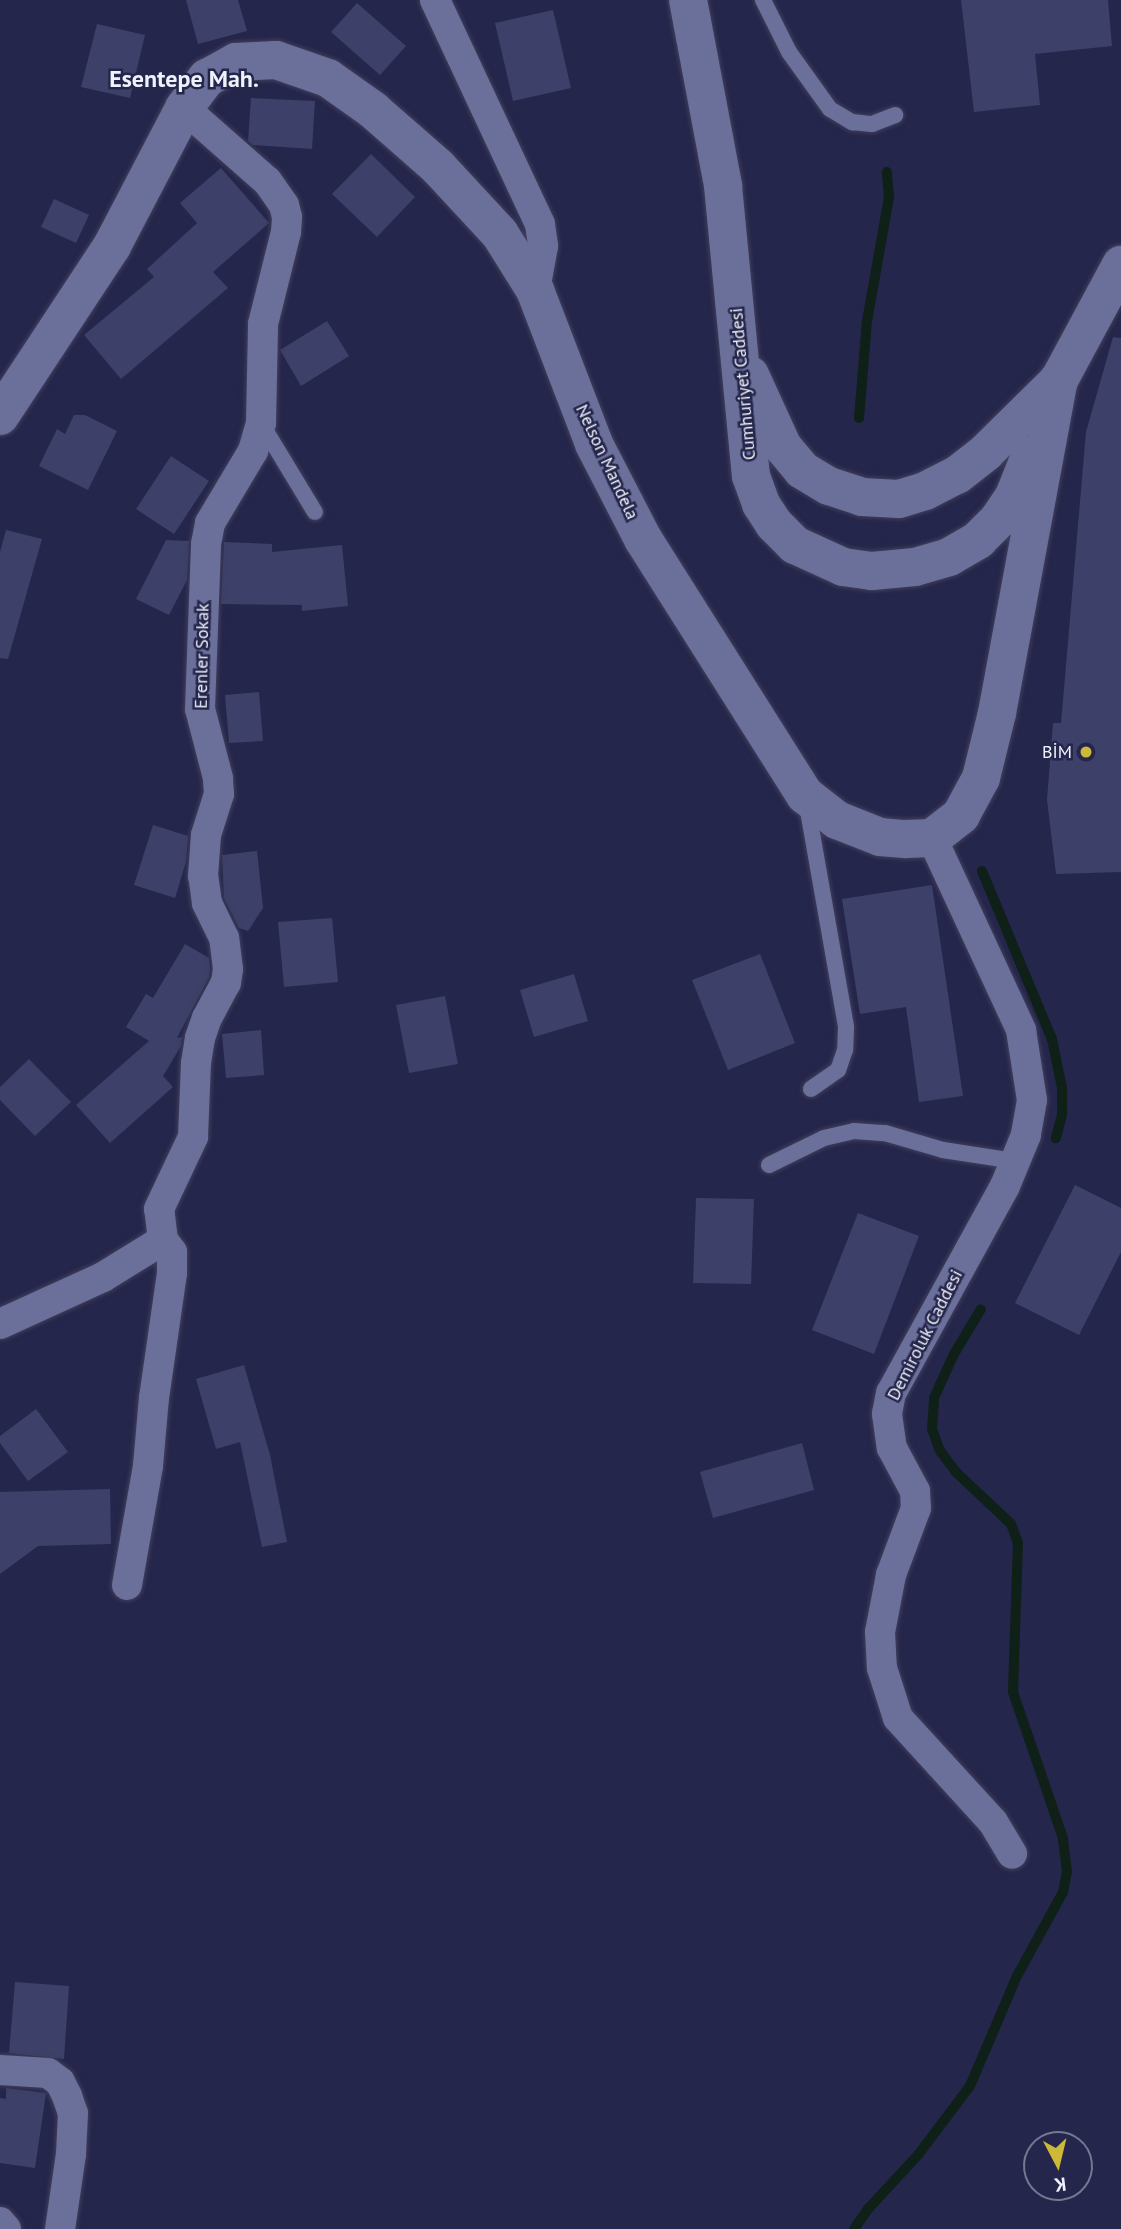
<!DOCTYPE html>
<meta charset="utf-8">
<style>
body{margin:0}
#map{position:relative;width:1121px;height:2229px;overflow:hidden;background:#25264b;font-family:"PT Sans",sans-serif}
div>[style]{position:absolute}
.stream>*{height:10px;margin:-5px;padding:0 5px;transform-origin:5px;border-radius:5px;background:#0e2017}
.building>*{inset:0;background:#3d4068}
.roads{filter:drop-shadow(0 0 2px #403f5d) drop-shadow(0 0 2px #403f5d)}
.lane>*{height:16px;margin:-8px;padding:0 8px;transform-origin:8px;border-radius:8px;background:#6b709b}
.street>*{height:30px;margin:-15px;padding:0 15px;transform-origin:15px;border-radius:15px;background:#6b709b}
.secondary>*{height:38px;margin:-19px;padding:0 19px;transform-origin:19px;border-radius:19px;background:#6b709b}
.dots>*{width:19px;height:19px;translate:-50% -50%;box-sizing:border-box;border:4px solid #25264b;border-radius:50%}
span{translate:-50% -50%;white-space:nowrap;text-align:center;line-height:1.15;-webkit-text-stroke:5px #25264b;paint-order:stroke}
.street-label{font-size:18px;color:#eff1fb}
.poi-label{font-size:18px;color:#eff1fb}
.right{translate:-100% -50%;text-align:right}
.district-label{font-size:24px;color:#eff1fb;font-weight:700}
.north{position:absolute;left:1023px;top:2131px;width:70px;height:70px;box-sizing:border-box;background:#25264b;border:2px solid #767791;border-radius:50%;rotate:173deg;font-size:19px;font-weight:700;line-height:28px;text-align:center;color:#eff1fb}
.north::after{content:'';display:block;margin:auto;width:24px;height:32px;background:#ceb838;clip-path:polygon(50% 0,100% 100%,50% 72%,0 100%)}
</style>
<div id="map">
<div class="stream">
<i style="left:859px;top:418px;width:97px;rotate:-85.3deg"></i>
<i style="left:867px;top:321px;width:126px;rotate:-79.9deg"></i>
<i style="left:889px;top:197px;width:25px;rotate:-95deg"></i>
<i style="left:982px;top:871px;width:182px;rotate:67.4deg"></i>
<i style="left:1052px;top:1039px;width:50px;rotate:78.5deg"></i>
<i style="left:1062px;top:1088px;width:27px;rotate:90deg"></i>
<i style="left:1062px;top:1115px;width:24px;rotate:105deg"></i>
<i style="left:854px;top:2229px;width:24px;rotate:-55deg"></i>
<i style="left:868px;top:2209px;width:74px;rotate:-47.2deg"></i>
<i style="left:918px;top:2155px;width:86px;rotate:-53deg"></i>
<i style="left:970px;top:2086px;width:120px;rotate:-66.9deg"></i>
<i style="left:1017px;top:1976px;width:96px;rotate:-61.3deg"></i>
<i style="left:1063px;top:1892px;width:20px;rotate:-79deg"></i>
<i style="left:1067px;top:1872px;width:34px;rotate:-97deg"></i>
<i style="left:1063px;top:1838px;width:154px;rotate:-108.9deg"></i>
<i style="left:1013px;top:1692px;width:149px;rotate:-88.1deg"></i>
<i style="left:1018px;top:1543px;width:20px;rotate:-110deg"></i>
<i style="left:1011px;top:1524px;width:76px;rotate:-136.6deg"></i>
<i style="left:956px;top:1472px;width:26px;rotate:-127deg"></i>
<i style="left:940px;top:1451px;width:23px;rotate:-110deg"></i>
<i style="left:932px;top:1429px;width:31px;rotate:-86deg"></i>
<i style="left:934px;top:1398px;width:48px;rotate:-65.6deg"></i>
<i style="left:954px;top:1354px;width:52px;rotate:-59deg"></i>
</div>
<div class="building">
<i style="clip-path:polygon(186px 0,238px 0,247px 31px,198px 44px)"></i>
<i style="clip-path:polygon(961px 0,1108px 0,1112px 46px,1035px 54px,1040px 105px,974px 112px)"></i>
<i style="clip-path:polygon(357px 3px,406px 46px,380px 75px,331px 32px)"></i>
<i style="clip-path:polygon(553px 10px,571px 88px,513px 101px,495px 23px)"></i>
<i style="clip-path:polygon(97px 24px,145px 35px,130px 98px,81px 87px)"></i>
<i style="clip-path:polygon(251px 98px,315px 101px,312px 149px,253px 145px,248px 141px)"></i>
<i style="clip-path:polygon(371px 154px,415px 197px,377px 237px,332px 194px)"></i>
<i style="clip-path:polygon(221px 168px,269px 223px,213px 272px,228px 288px,121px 379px,84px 335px,154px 277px,147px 269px,197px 223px,180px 203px)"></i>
<i style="clip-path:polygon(54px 199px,89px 215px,76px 243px,41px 227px)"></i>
<i style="clip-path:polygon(327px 321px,349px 356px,301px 386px,280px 350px)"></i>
<i style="clip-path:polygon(1113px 337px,1121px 338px,1121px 872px,1056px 874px,1047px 800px,1053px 723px,1061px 723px,1086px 432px)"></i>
<i style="clip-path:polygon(74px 415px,85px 415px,117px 431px,88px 490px,39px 466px,57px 429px,65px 434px)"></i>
<i style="clip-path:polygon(171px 456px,209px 481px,174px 534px,136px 509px)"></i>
<i style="clip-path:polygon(6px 530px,42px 539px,8px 659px,0 658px,0 552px)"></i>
<i style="clip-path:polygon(166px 540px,189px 541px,187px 580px,169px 615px,136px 599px)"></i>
<i style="clip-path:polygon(224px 542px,272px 544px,272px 552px,342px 545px,348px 606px,302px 611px,302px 605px,221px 604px)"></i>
<i style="clip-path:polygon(259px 692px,263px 741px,229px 743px,225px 695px)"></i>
<i style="clip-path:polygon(153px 825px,188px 836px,186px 862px,175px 898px,134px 885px)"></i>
<i style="clip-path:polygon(257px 851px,263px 908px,248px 931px,239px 928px,224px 898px,222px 855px)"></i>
<i style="clip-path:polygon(932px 885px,963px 1096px,919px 1102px,906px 1007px,860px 1014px,842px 899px)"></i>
<i style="clip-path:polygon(332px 918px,338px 982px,284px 987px,278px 922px)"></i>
<i style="clip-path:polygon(185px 944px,209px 958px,210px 969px,209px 977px,177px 1038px,182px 1037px,181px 1046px,163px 1076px,173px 1087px,110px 1143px,76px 1105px,149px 1041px,126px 1027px,146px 994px,153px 998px)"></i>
<i style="clip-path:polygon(760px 954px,795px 1043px,728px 1070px,692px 980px)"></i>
<i style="clip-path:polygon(574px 974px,588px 1021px,534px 1037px,520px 990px)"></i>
<i style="clip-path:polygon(445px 996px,458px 1064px,409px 1073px,396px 1005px)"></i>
<i style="clip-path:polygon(261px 1030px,264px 1075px,226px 1078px,222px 1034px)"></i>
<i style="clip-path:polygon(29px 1059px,71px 1102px,35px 1136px,0 1100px,0 1087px)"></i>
<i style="clip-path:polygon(1075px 1185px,1121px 1208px,1121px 1252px,1079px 1335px,1015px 1303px)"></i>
<i style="clip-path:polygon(696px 1198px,754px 1199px,751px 1284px,693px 1283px)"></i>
<i style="clip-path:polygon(858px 1213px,919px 1236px,874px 1354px,812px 1330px)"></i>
<i style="clip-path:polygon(244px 1365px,270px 1455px,287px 1542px,262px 1547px,240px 1442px,216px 1449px,196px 1379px)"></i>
<i style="clip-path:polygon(36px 1409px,68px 1452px,28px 1481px,0 1443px,0 1436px)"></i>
<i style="clip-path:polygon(802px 1443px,814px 1490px,713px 1518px,700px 1472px)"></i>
<i style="clip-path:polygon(110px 1489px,111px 1544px,38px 1546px,0 1574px,0 1492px)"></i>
<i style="clip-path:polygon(15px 1982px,69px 1986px,64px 2059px,9px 2053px)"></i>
<i style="clip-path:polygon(6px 2088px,46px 2093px,35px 2168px,0 2163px,0 2098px,6px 2099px)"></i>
</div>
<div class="roads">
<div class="lane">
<i style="left:763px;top:0;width:58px;rotate:63.4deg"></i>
<i style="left:789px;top:52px;width:70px;rotate:54.3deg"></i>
<i style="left:830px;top:109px;width:26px;rotate:31deg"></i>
<i style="left:852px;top:122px;width:20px;rotate:6deg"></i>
<i style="left:872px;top:124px;width:25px;rotate:-21deg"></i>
<i style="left:261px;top:423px;width:104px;rotate:58.8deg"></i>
<i style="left:807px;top:805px;width:225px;rotate:80deg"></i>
<i style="left:846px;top:1027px;width:23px;rotate:92deg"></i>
<i style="left:845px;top:1050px;width:21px;rotate:109deg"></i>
<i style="left:838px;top:1070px;width:33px;rotate:145deg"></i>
<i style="left:769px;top:1165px;width:61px;rotate:-26.1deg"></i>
<i style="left:824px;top:1138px;width:31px;rotate:-13deg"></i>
<i style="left:854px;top:1131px;width:31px;rotate:4deg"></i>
<i style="left:885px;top:1133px;width:60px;rotate:16.3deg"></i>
<i style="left:943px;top:1150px;width:73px;rotate:8.7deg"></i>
</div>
<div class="street">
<i style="left:435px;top:0;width:247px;rotate:64.9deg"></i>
<i style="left:540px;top:224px;width:22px;rotate:82deg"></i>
<i style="left:543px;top:246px;width:45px;rotate:100.3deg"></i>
<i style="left:932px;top:838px;width:212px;rotate:65.1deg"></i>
<i style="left:1021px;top:1030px;width:71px;rotate:81.1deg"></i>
<i style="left:1032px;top:1100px;width:36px;rotate:100deg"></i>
<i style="left:1026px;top:1135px;width:55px;rotate:112.4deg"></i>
<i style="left:1005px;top:1186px;width:236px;rotate:118.8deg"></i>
<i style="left:891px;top:1393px;width:21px;rotate:101deg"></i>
<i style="left:887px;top:1414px;width:34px;rotate:82deg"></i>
<i style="left:892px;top:1448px;width:49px;rotate:61.9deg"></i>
<i style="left:915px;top:1491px;width:17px;rotate:87deg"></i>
<i style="left:916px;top:1508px;width:72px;rotate:110.5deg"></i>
<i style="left:891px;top:1575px;width:58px;rotate:100.9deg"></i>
<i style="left:880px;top:1632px;width:36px;rotate:87deg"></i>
<i style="left:882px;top:1668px;width:52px;rotate:72.3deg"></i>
<i style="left:898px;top:1718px;width:141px;rotate:47.6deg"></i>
<i style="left:993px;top:1822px;width:37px;rotate:59deg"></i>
<i style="left:163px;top:1240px;width:31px;rotate:-97deg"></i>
<i style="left:159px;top:1209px;width:80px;rotate:-64.7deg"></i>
<i style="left:193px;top:1137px;width:74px;rotate:-87.7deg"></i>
<i style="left:196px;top:1063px;width:25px;rotate:-81deg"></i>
<i style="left:200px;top:1038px;width:21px;rotate:-71deg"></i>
<i style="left:207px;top:1018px;width:40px;rotate:-62deg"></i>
<i style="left:226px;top:983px;width:14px;rotate:-82deg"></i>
<i style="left:228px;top:969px;width:31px;rotate:-97deg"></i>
<i style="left:224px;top:938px;width:39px;rotate:-116deg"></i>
<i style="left:207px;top:903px;width:27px;rotate:-98deg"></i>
<i style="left:203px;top:876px;width:41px;rotate:-85.8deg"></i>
<i style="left:206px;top:835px;width:43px;rotate:-72.4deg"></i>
<i style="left:219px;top:794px;width:16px;rotate:-94deg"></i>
<i style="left:218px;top:778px;width:71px;rotate:-104.6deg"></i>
<i style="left:200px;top:709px;width:165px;rotate:-87.9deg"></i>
<i style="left:206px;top:544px;width:21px;rotate:-79deg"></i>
<i style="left:210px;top:523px;width:84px;rotate:-59.2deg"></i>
<i style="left:253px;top:451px;width:29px;rotate:-74deg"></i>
<i style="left:261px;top:423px;width:99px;rotate:-88.8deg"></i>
<i style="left:263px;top:324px;width:95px;rotate:-76deg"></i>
<i style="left:286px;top:232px;width:15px;rotate:-86deg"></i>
<i style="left:287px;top:217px;width:12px;rotate:-104deg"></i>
<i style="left:284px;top:205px;width:29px;rotate:-125deg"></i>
<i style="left:267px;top:181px;width:111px;rotate:-138.7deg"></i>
<i style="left:0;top:1324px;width:113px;rotate:-24.5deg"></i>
<i style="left:103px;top:1277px;width:70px;rotate:-31.7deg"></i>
<i style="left:127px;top:1585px;width:121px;rotate:-80deg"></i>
<i style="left:148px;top:1466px;width:68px;rotate:-85deg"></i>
<i style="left:154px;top:1398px;width:126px;rotate:-81.8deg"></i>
<i style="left:172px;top:1273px;width:21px;rotate:-90deg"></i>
<i style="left:172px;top:1252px;width:15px;rotate:-127deg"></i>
<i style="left:0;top:2070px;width:48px;rotate:3.6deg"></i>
<i style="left:48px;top:2073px;width:15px;rotate:37deg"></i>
<i style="left:60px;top:2082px;width:16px;rotate:63deg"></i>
<i style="left:67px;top:2096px;width:18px;rotate:71deg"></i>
<i style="left:73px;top:2113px;width:41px;rotate:92.8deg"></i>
<i style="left:71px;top:2154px;width:76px;rotate:98.3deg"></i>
<i style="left:0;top:2222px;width:9px;rotate:49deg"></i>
</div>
<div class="secondary">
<i style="left:688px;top:0;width:189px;rotate:79.3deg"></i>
<i style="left:723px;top:186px;width:291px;rotate:84.5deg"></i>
<i style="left:751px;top:476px;width:30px;rotate:70deg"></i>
<i style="left:761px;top:504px;width:24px;rotate:57deg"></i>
<i style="left:774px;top:524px;width:30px;rotate:45deg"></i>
<i style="left:795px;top:545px;width:53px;rotate:24.6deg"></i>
<i style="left:843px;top:567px;width:29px;rotate:8deg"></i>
<i style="left:872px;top:571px;width:43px;rotate:-5.3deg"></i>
<i style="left:915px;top:567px;width:35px;rotate:-16deg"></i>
<i style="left:949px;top:557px;width:34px;rotate:-30deg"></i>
<i style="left:978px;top:540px;width:28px;rotate:-45deg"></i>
<i style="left:998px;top:520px;width:29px;rotate:-56deg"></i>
<i style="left:1014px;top:496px;width:43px;rotate:-68.2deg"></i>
<i style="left:750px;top:375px;width:79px;rotate:65.4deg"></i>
<i style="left:783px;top:447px;width:30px;rotate:50deg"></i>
<i style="left:802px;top:470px;width:31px;rotate:31deg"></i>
<i style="left:829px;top:486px;width:35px;rotate:18deg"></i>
<i style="left:862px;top:497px;width:37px;rotate:3deg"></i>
<i style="left:899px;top:499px;width:27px;rotate:-17deg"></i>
<i style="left:925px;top:491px;width:36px;rotate:-27deg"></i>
<i style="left:957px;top:475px;width:37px;rotate:-38deg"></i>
<i style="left:986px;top:452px;width:103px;rotate:-44.6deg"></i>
<i style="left:1050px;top:403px;width:25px;rotate:-69deg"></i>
<i style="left:1059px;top:380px;width:131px;rotate:-61.7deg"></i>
<i style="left:0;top:416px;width:204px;rotate:-56.6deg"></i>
<i style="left:112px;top:246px;width:156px;rotate:-62.4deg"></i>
<i style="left:184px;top:108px;width:38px;rotate:-53deg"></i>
<i style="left:207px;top:78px;width:33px;rotate:-29deg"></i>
<i style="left:236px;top:62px;width:40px;rotate:-2.9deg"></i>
<i style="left:276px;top:60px;width:55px;rotate:19.1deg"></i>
<i style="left:328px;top:78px;width:55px;rotate:35.4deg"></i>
<i style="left:373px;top:110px;width:86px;rotate:41.2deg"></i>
<i style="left:438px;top:167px;width:91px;rotate:47.2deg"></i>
<i style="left:500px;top:234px;width:66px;rotate:58deg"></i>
<i style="left:535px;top:290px;width:165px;rotate:69deg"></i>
<i style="left:594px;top:444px;width:107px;rotate:62.7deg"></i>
<i style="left:643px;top:539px;width:303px;rotate:57.7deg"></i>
<i style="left:805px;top:795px;width:41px;rotate:38deg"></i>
<i style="left:837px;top:820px;width:46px;rotate:21.6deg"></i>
<i style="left:880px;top:837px;width:25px;rotate:5deg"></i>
<i style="left:905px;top:839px;width:27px;rotate:-2deg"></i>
<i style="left:932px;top:838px;width:37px;rotate:-38deg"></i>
<i style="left:961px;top:815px;width:42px;rotate:-61.6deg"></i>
<i style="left:981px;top:778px;width:67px;rotate:-76.2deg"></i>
<i style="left:997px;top:713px;width:339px;rotate:-79.5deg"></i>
</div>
</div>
<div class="dots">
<i style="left:1086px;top:752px;background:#ceb838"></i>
</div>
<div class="street-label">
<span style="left:743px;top:384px;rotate:-95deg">Cumhuriyet Caddesi</span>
<span style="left:607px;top:462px;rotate:65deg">Nelson Mandela</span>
<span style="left:202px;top:656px;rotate:-89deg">Erenler Sokak</span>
<span style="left:925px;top:1335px;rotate:-63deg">Demiroluk Caddesi</span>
</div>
<div class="poi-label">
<span class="right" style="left:1072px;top:752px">BİM</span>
</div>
<div class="district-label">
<span style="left:184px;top:79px">Esentepe Mah.</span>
</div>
<div class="north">K</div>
</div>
